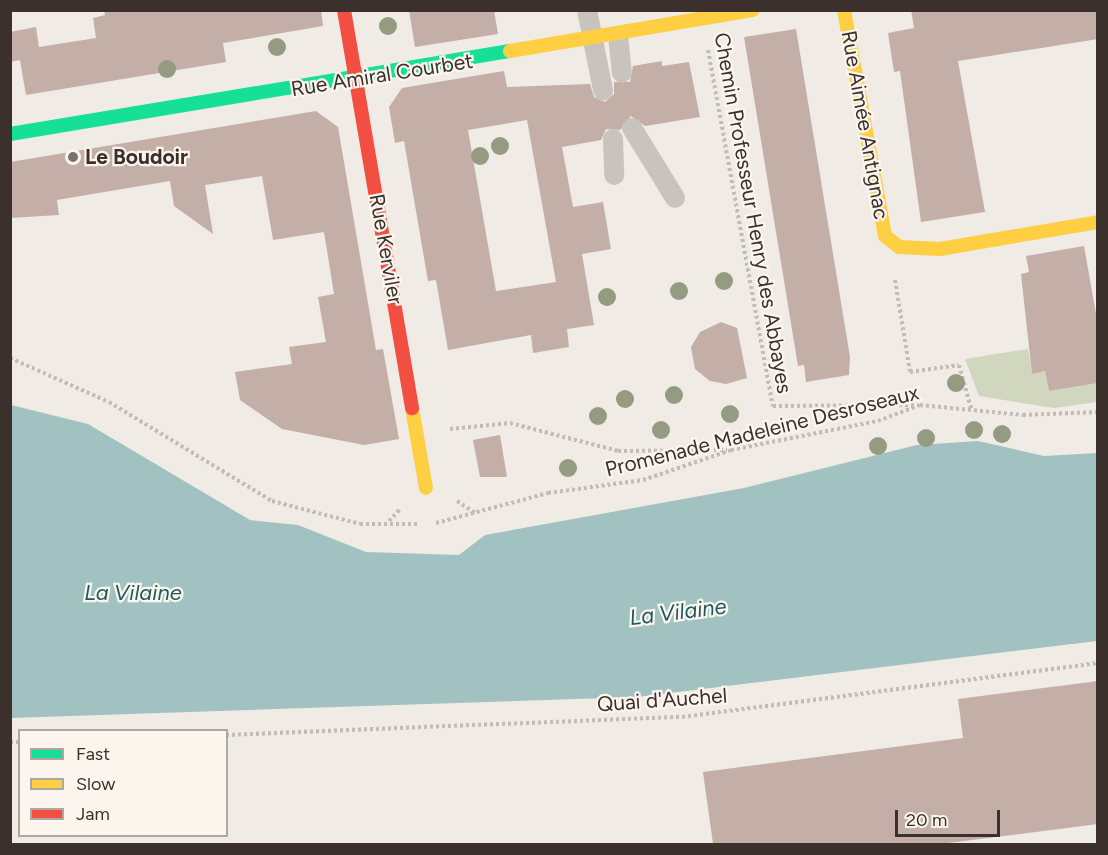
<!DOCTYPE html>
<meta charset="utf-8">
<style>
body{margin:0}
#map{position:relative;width:1108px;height:855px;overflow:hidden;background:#f0ebe5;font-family:Figtree,sans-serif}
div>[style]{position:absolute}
.green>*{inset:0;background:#d1d6bf}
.water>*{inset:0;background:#a1c2c1}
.building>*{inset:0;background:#c3afa7}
.path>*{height:4px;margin-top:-2px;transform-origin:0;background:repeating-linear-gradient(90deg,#c2bbb6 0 3px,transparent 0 6px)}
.lane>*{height:20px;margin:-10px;padding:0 10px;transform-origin:10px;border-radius:10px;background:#c9c3be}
.fast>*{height:14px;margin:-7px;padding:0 7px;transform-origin:7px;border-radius:7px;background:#16e098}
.slow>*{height:14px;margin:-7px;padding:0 7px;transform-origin:7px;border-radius:7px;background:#ffcf43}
.jam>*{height:14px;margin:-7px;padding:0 7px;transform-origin:7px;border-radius:7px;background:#f24e42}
.trees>*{width:18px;height:18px;margin:-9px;border-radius:50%;background:#959b80}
.dots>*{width:16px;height:16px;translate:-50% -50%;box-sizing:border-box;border:3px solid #fbf5ee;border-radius:50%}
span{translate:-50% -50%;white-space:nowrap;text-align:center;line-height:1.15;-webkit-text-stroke:4.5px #fbf5ee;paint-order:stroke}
.street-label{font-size:21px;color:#3b302b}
.poi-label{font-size:21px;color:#3b302b;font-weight:700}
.left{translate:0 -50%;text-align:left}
.water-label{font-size:22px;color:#1f5a5e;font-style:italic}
.frame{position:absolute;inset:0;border:12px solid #3b302b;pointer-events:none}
.legend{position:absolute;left:18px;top:729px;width:210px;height:108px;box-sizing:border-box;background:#fbf5ee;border:2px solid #aea6a0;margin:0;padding:8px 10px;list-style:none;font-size:18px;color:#3b302b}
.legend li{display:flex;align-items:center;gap:12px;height:30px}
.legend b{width:30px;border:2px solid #aea6a0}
.scale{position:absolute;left:895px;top:810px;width:105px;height:27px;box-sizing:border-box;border:3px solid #3b302b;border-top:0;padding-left:8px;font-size:18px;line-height:21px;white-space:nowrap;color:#3b302b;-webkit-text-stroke:4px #fbf5ee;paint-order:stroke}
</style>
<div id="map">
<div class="green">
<i style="clip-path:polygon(1028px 349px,1032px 373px,1045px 371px,1049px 391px,1097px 383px,1097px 402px,1054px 408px,979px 396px,965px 359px)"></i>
</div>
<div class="water">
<i style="clip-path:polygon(11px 405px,88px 424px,250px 520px,298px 525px,366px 552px,459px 555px,485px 535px,744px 488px,917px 445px,978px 441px,1044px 456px,1097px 453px,1097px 641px,637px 697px,11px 718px)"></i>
</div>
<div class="building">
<i style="clip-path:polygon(104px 10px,321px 10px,323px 26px,223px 43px,226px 62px,26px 95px,20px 60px,10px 62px,10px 32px,36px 27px,39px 47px,96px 38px,93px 18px,105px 15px)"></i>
<i style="clip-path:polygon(409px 10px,494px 10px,498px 34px,415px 47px)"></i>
<i style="clip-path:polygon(911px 10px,1098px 10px,1098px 39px,958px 61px,985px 212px,921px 222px,900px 71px,894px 72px,888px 33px,914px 28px)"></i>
<i style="clip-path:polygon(796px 29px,850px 357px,849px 375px,806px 382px,804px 365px,798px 366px,744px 37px)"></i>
<i style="clip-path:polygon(evenodd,662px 61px,662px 66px,689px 62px,700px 117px,645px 126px,631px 116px,620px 130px,606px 129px,601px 140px,562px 147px,573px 207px,603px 202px,611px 249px,582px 254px,594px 325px,567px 329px,569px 347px,533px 353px,531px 335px,448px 350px,436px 280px,428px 281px,404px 141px,395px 143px,389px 107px,402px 88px,504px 71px,507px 87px,590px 84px,594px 97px,605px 102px,614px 94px,614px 82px,630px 82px,633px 66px,662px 61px,527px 120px,556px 282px,496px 291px,468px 130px,527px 120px)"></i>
<i style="clip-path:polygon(316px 111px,338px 127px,376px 350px,383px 349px,399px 439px,364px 445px,282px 429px,240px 400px,235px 372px,292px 364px,289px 347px,326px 342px,318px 297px,334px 294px,324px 232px,273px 240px,262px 176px,205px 185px,213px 234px,174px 206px,170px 181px,57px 200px,59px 215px,10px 218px,10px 162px)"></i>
<i style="clip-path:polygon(1084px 246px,1098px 325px,1098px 383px,1049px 391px,1045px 371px,1032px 374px,1021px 274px,1029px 272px,1026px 256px)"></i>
<i style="clip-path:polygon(721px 322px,737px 328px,747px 378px,726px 384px,710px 381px,695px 369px,691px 347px,700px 332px)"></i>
<i style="clip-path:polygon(500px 435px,507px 477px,480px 477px,473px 440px)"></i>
<i style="clip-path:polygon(1098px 681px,1098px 824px,940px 844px,713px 844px,703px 772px,963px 738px,958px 699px)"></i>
</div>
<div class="path">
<i style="left:708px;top:50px;width:362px;rotate:79.7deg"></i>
<i style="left:773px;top:406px;width:144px;rotate:-0.4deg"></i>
<i style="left:895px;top:280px;width:93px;rotate:80.7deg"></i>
<i style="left:910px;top:372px;width:49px;rotate:-8.1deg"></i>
<i style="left:959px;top:365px;width:45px;rotate:74.4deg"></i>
<i style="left:10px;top:358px;width:108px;rotate:24deg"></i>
<i style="left:109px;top:402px;width:191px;rotate:31.3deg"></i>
<i style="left:272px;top:501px;width:91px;rotate:14.6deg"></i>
<i style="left:360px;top:524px;width:60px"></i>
<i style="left:450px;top:429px;width:60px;rotate:-5.7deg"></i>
<i style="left:510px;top:423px;width:112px;rotate:14.5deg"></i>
<i style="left:618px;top:451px;width:109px;rotate:-0.5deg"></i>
<i style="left:457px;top:501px;width:24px;rotate:33deg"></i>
<i style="left:389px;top:521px;width:16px;rotate:-47deg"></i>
<i style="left:436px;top:523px;width:116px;rotate:-15deg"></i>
<i style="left:548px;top:493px;width:96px;rotate:-7.8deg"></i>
<i style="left:643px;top:480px;width:93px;rotate:-18.8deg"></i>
<i style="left:731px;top:450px;width:150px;rotate:-11.2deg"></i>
<i style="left:878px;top:421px;width:45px;rotate:-20.9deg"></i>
<i style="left:920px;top:405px;width:103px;rotate:5.5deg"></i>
<i style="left:1023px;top:415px;width:75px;rotate:-2.3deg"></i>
<i style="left:226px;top:735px;width:456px;rotate:-2.3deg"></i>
<i style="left:682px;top:717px;width:419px;rotate:-7.4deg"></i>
<i style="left:10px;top:742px;width:10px"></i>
</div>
<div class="lane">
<i style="left:587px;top:10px;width:82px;rotate:78.7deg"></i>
<i style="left:618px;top:36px;width:37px;rotate:84deg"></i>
<i style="left:632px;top:128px;width:82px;rotate:58.4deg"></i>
<i style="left:613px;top:139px;width:36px;rotate:88deg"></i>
</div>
<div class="fast">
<i style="left:10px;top:134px;width:507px;rotate:-9.43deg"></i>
</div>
<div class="slow">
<i style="left:844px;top:10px;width:230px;rotate:79.7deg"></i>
<i style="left:885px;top:236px;width:18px;rotate:38deg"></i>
<i style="left:899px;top:247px;width:41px;rotate:2.8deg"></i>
<i style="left:940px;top:249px;width:160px;rotate:-9.7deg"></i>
<i style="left:510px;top:51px;width:246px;rotate:-9.6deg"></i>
<i style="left:412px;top:408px;width:81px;rotate:80.1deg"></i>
</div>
<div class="jam">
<i style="left:344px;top:10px;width:404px;rotate:80.3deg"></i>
</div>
<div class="trees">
<i style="left:388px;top:26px"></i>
<i style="left:277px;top:47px"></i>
<i style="left:167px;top:69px"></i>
<i style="left:500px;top:146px"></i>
<i style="left:480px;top:156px"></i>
<i style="left:724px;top:281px"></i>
<i style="left:679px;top:291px"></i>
<i style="left:607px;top:297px"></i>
<i style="left:956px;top:383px"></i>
<i style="left:674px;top:395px"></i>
<i style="left:625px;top:399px"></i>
<i style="left:730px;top:414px"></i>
<i style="left:598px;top:416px"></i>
<i style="left:661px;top:430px"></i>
<i style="left:974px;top:430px"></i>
<i style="left:1002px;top:434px"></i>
<i style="left:926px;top:438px"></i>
<i style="left:878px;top:446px"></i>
<i style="left:568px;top:468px"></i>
</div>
<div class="dots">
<i style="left:73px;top:157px;background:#7a716c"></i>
</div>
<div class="street-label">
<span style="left:382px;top:75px;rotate:-9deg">Rue Amiral Courbet</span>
<span style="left:865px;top:125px;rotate:80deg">Rue Aimée Antignac</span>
<span style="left:753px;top:213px;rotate:80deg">Chemin Professeur Henry des Abbayes</span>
<span style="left:386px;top:249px;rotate:80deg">Rue Kerviler</span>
<span style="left:762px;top:431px;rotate:-14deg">Promenade Madeleine Desroseaux</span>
<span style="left:662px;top:700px;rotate:-4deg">Quai d'Auchel</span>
</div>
<div class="poi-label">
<span class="left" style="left:85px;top:157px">Le Boudoir</span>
</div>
<div class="water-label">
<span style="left:133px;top:593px">La Vilaine</span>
<span style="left:678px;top:612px;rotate:-7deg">La Vilaine</span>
</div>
<div class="frame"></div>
<ul class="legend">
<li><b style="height:8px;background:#16e098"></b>Fast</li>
<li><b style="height:8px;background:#ffcf43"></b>Slow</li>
<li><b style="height:8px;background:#f24e42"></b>Jam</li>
</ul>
<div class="scale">20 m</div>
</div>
